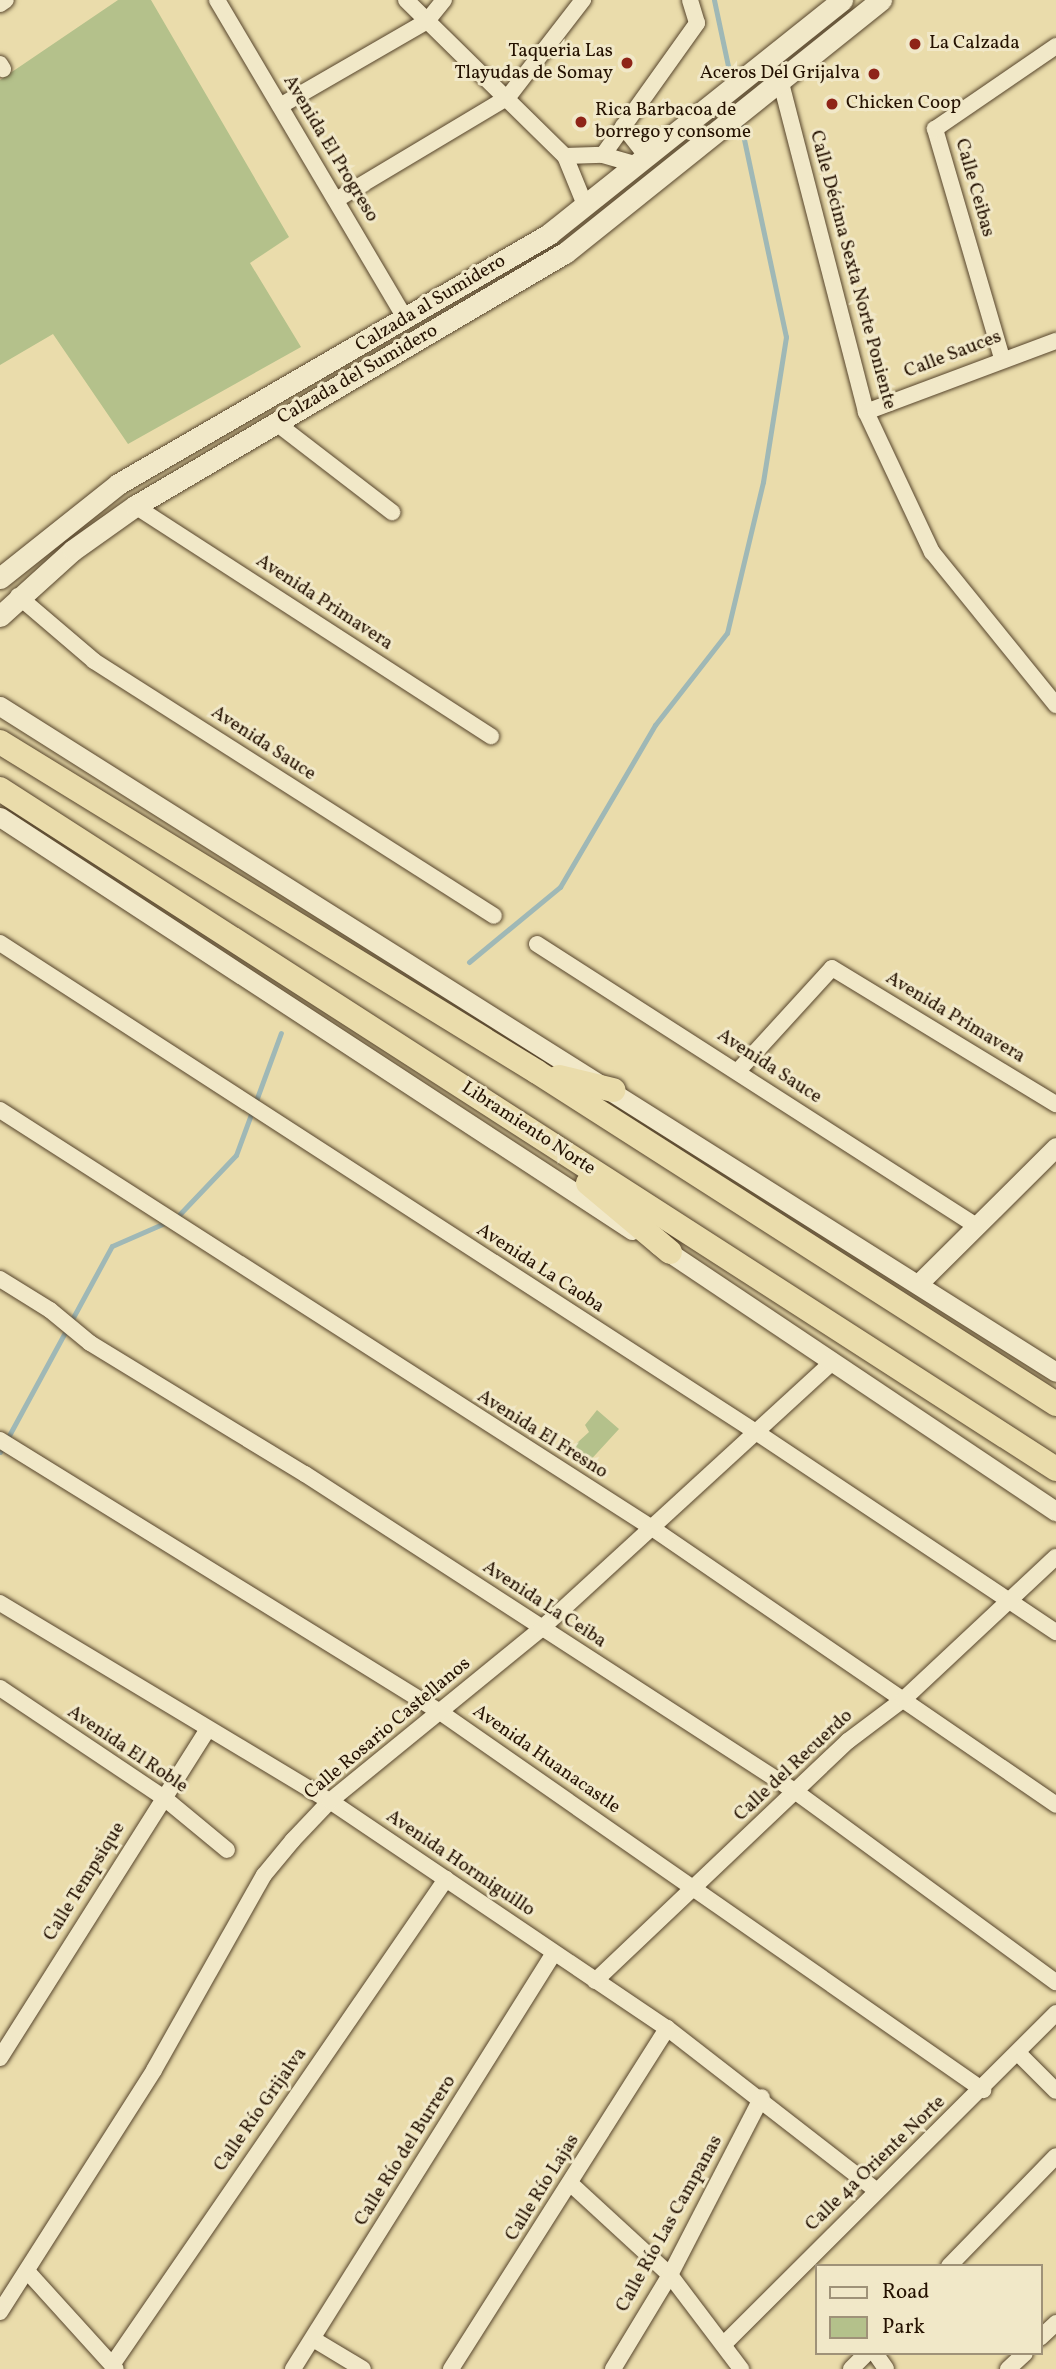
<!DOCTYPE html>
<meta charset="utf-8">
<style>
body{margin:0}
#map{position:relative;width:1056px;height:2369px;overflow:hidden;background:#eadcab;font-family:Vollkorn,serif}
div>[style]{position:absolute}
.green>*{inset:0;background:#b4c18b}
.stream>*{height:5px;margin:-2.5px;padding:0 2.5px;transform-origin:2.5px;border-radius:2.5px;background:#9fb8b6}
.roads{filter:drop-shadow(0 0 2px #56442b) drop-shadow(0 0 2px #56442b)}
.minor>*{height:16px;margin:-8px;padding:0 8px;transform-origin:8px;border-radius:8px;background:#f1e8c8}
.tertiary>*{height:19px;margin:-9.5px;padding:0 9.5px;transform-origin:9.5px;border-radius:9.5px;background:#f1e8c8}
.secondary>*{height:21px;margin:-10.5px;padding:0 10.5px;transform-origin:10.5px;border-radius:10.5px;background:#f1e8c8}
.trunk>*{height:24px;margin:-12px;padding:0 12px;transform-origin:12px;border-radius:12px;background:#eadcab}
.dots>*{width:19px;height:19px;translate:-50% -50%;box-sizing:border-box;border:4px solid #f1e8c8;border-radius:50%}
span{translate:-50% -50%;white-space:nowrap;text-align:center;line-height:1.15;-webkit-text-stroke:6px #f1e8c8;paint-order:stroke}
.poi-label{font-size:19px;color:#241100}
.left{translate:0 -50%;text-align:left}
.right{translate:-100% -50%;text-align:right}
.street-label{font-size:19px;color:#241100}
.legend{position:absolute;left:815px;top:2264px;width:228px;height:91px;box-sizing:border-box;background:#f1e8c8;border:2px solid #9f9278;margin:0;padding:9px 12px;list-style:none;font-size:21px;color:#241100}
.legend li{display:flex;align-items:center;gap:14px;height:35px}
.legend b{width:35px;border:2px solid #9f9278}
</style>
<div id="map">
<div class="green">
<i style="clip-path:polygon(118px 0,151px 0,289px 237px,250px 263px,301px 347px,128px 444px,53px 334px,0 365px,0 80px)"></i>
<i style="clip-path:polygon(597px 1410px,619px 1429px,586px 1465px,567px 1452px,589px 1432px,585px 1425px)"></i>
</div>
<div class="stream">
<i style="left:714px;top:0;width:82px;rotate:78deg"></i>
<i style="left:469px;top:962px;width:118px;rotate:-39.5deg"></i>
<i style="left:560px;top:887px;width:188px;rotate:-59.6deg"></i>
<i style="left:655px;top:725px;width:117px;rotate:-52deg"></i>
<i style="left:727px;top:633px;width:155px;rotate:-76.6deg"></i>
<i style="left:763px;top:482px;width:147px;rotate:-81deg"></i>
<i style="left:786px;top:337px;width:221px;rotate:-102deg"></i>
<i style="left:176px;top:1218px;width:87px;rotate:-46.4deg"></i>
<i style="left:236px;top:1155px;width:130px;rotate:-69.8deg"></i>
<i style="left:0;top:1452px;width:234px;rotate:-61.5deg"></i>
<i style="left:112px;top:1246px;width:60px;rotate:-23.6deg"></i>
</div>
<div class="roads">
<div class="minor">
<i style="left:217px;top:0;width:372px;rotate:59.4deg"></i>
<i style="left:406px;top:0;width:223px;rotate:44.5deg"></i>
<i style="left:565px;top:156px;width:53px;rotate:67.8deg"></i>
<i style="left:0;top:4px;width:7px;rotate:-34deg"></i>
<i style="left:0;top:64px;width:6px;rotate:59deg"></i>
<i style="left:781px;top:83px;width:340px;rotate:75.5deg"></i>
<i style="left:866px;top:412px;width:155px;rotate:64.8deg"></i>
<i style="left:932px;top:552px;width:197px;rotate:51deg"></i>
<i style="left:280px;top:106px;width:170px;rotate:-30deg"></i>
<i style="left:427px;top:21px;width:27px;rotate:-51deg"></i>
<i style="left:623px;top:126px;width:41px;rotate:52deg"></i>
<i style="left:603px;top:155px;width:162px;rotate:-54.5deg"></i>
<i style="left:697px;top:23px;width:24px;rotate:-107deg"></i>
<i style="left:565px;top:156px;width:38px;rotate:-2deg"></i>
<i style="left:603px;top:155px;width:37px;rotate:16deg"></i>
<i style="left:336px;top:200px;width:200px;rotate:-30.9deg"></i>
<i style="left:508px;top:97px;width:123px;rotate:-52.3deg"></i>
<i style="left:1002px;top:358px;width:239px;rotate:-106.3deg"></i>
<i style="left:935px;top:129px;width:147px;rotate:-34.4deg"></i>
<i style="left:866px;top:412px;width:203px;rotate:-20.5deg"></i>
<i style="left:275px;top:422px;width:148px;rotate:37.6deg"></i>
<i style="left:135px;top:506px;width:424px;rotate:32.9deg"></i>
<i style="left:18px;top:596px;width:100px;rotate:40.5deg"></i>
<i style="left:94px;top:661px;width:474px;rotate:32.5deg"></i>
<i style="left:0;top:943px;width:900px;rotate:32.9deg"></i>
<i style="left:756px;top:1432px;width:361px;rotate:33.7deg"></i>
<i style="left:537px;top:944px;width:524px;rotate:32.69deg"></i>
<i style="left:738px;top:1071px;width:139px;rotate:-47.6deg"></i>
<i style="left:832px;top:968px;width:262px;rotate:31.3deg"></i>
<i style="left:0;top:1110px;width:774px;rotate:32.66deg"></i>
<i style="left:652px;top:1528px;width:490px;rotate:34.4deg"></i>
<i style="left:0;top:1279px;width:59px;rotate:31.8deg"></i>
<i style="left:50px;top:1310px;width:52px;rotate:39.5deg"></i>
<i style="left:90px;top:1343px;width:252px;rotate:31.4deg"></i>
<i style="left:305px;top:1474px;width:585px;rotate:32.93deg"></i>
<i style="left:796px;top:1792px;width:322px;rotate:36.2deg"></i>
<i style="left:0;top:1440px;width:517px;rotate:31.72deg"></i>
<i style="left:440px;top:1712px;width:662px;rotate:34.84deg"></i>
<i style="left:0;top:1603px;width:385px;rotate:31deg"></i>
<i style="left:330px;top:1801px;width:406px;rotate:34deg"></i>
<i style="left:667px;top:2028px;width:264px;rotate:37.8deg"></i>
<i style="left:0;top:1688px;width:196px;rotate:33.8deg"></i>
<i style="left:163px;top:1797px;width:83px;rotate:39.6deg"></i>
<i style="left:595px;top:1981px;width:349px;rotate:-43.5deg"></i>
<i style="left:848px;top:1741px;width:70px;rotate:-36.9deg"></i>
<i style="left:904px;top:1699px;width:208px;rotate:-43.1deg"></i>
<i style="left:1019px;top:2054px;width:52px;rotate:45deg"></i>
<i style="left:0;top:2058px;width:388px;rotate:-57.7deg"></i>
<i style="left:571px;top:2184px;width:134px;rotate:42.6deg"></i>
<i style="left:670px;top:2275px;width:118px;rotate:52.9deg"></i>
<i style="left:949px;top:2266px;width:153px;rotate:-45.8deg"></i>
<i style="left:27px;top:2271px;width:132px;rotate:47.8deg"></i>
<i style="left:0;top:2312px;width:287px;rotate:-57.5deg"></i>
<i style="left:154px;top:2070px;width:224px;rotate:-60.6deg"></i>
<i style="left:264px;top:1875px;width:45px;rotate:-50.4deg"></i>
<i style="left:293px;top:1840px;width:54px;rotate:-46.5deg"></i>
<i style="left:330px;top:1801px;width:272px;rotate:-39.2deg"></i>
<i style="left:541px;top:1629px;width:394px;rotate:-42.5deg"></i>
<i style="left:1040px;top:2338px;width:22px;rotate:-43deg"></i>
<i style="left:313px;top:2339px;width:58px;rotate:31deg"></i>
<i style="left:724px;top:2344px;width:469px;rotate:-44.9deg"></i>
<i style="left:875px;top:2353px;width:19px;rotate:55deg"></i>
<i style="left:112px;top:2365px;width:590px;rotate:-55.5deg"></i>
<i style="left:293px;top:2369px;width:491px;rotate:-57.9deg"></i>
<i style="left:451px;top:2369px;width:404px;rotate:-57.6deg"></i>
<i style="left:613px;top:2369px;width:110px;rotate:-58.8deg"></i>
<i style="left:670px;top:2275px;width:200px;rotate:-62.7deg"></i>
<i style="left:851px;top:2369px;width:23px;rotate:-45deg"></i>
<i style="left:1008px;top:2369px;width:23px;rotate:-43deg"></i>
</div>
<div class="tertiary">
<i style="left:0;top:706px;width:1248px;rotate:32.24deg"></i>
<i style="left:0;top:817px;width:755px;rotate:33.16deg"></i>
<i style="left:658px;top:1245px;width:479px;rotate:33.8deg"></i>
<i style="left:919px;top:1283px;width:193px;rotate:-44.8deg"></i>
</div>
<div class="secondary">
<i style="left:0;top:578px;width:151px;rotate:-38.5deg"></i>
<i style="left:118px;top:484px;width:498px;rotate:-30.1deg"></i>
<i style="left:549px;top:234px;width:375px;rotate:-38.6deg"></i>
<i style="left:0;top:616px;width:98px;rotate:-42.1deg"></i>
<i style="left:73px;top:550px;width:76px;rotate:-35.4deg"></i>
<i style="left:135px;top:506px;width:499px;rotate:-30.5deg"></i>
<i style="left:565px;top:253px;width:405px;rotate:-38.7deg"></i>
</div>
<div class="trunk">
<i style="left:0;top:742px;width:630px;rotate:31.57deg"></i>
<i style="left:537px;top:1072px;width:616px;rotate:32.61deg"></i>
<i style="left:0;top:789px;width:1256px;rotate:32.78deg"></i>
<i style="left:559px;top:1077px;width:56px;rotate:13.5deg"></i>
<i style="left:588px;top:1183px;width:107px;rotate:40.1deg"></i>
</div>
</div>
<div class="dots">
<i style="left:915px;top:44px;background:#8f2418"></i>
<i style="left:627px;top:63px;background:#8f2418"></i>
<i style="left:874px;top:74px;background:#8f2418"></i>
<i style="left:832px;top:104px;background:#8f2418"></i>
<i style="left:581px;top:122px;background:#8f2418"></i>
</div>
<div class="poi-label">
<span class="left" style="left:929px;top:44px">La Calzada</span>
<span class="right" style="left:613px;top:63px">Taqueria Las<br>Tlayudas de Somay</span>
<span class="right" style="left:860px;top:74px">Aceros Del Grijalva</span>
<span class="left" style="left:846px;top:104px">Chicken Coop</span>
<span class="left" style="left:595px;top:122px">Rica Barbacoa de<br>borrego y consome</span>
</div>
<div class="street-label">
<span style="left:330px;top:149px;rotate:59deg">Avenida El Progreso</span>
<span style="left:974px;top:188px;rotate:74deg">Calle Ceibas</span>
<span style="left:852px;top:270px;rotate:75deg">Calle Décima Sexta Norte Poniente</span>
<span style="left:431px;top:304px;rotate:-31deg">Calzada al Sumidero</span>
<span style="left:953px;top:355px;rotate:-21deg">Calle Sauces</span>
<span style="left:358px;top:375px;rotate:-30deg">Calzada del Sumidero</span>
<span style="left:324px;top:603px;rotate:33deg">Avenida Primavera</span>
<span style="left:263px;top:744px;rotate:33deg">Avenida Sauce</span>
<span style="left:955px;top:1018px;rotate:31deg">Avenida Primavera</span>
<span style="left:769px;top:1067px;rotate:33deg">Avenida Sauce</span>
<span style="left:528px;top:1129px;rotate:33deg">Libramiento Norte</span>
<span style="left:540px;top:1269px;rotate:33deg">Avenida La Caoba</span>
<span style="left:542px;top:1435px;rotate:32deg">Avenida El Fresno</span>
<span style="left:544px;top:1605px;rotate:33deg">Avenida La Ceiba</span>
<span style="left:388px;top:1729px;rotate:-40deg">Calle Rosario Castellanos</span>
<span style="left:127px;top:1750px;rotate:34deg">Avenida El Roble</span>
<span style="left:546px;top:1760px;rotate:35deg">Avenida Huanacastle</span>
<span style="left:794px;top:1766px;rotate:-43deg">Calle del Recuerdo</span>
<span style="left:460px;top:1864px;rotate:34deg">Avenida Hormiguillo</span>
<span style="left:85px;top:1882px;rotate:-58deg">Calle Tempsique</span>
<span style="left:261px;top:2110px;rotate:-55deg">Calle Río Grijalva</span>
<span style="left:406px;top:2151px;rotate:-58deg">Calle Río del Burrero</span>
<span style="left:876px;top:2164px;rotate:-44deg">Calle 4a Oriente Norte</span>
<span style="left:543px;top:2188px;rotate:-58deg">Calle Río Lajas</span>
<span style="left:670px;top:2224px;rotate:-61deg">Calle Río Las Campanas</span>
</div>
<ul class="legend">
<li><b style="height:9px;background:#f1e8c8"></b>Road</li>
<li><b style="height:19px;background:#b4c18b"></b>Park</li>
</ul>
</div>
